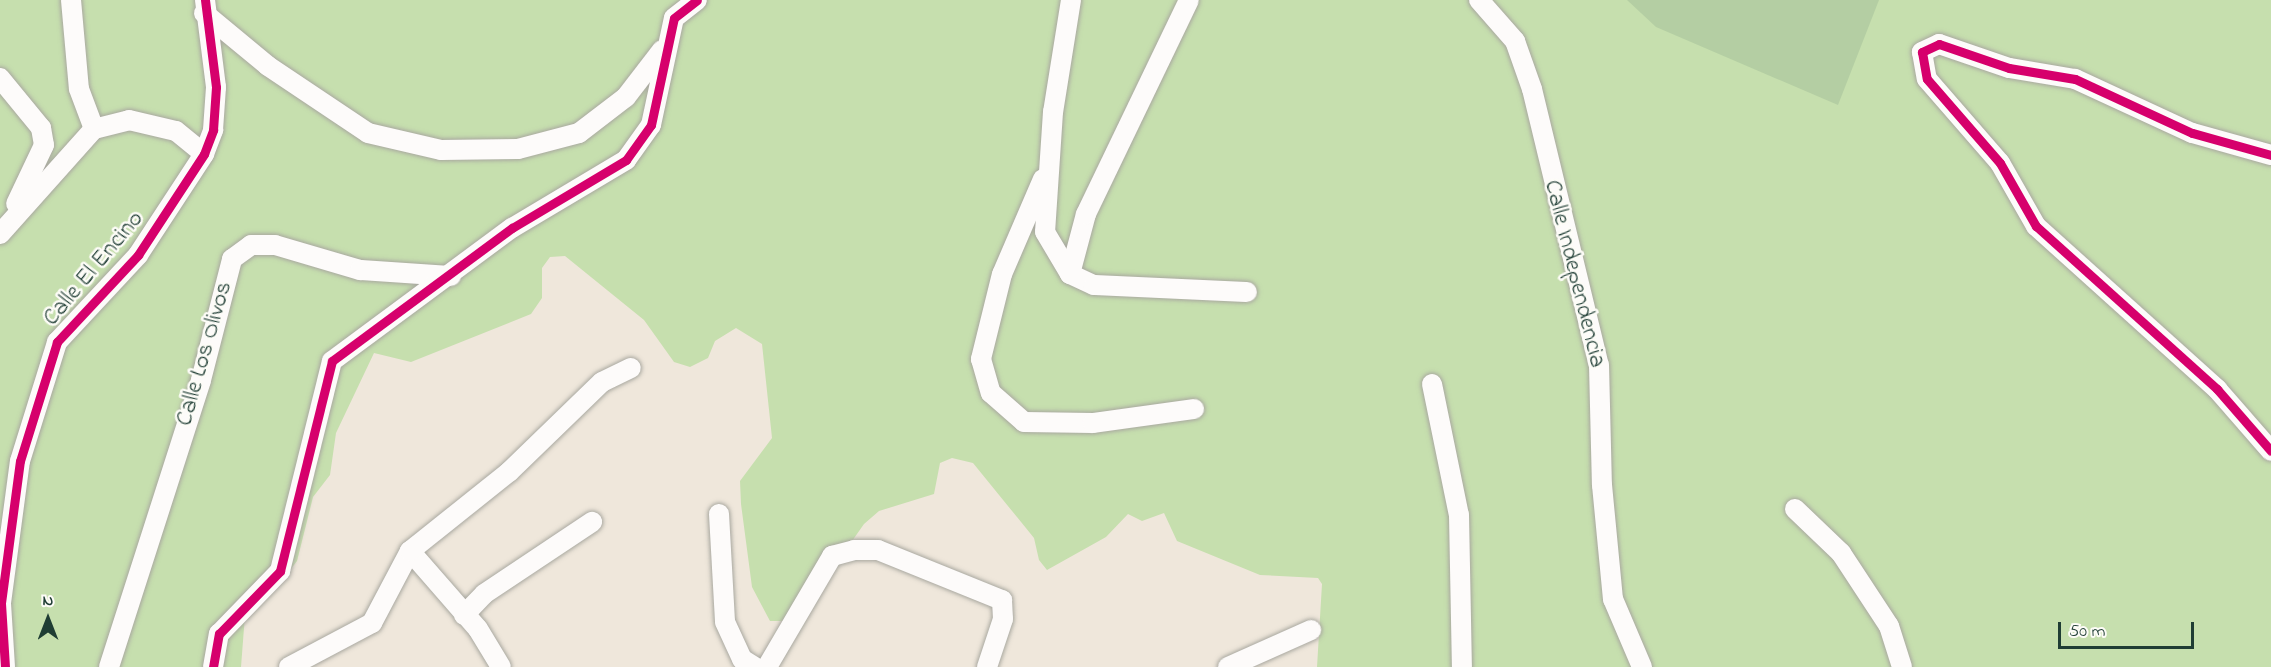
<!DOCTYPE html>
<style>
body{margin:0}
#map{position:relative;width:2271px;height:667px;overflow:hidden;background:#efe7db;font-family:"Indie Flower",sans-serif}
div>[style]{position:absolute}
.green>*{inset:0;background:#c6dfae}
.forest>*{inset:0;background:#b4cea3}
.roads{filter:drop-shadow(0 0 2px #a9a8a0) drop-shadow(0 0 2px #a9a8a0)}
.minor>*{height:20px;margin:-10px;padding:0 10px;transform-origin:10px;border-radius:10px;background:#fdfbfa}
.cycleway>*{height:9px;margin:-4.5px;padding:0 4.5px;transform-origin:4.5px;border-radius:4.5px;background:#d6006c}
span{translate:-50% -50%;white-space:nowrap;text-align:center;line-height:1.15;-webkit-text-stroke:5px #fdfcf7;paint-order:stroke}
.street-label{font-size:24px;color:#1f3d34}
.north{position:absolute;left:18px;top:589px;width:60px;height:60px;-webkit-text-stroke:4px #fdfcf7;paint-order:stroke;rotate:0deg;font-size:16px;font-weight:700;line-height:24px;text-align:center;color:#1f3d34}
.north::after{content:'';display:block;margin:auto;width:21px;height:27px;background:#1f3d34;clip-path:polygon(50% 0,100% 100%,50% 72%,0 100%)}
.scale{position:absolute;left:2058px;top:622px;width:136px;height:27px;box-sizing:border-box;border:3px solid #1f3d34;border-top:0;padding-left:8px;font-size:18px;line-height:21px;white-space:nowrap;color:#1f3d34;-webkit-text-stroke:4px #fdfcf7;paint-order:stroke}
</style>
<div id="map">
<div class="green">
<i style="clip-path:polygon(0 0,2271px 0,2271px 667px,1317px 667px,1322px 584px,1318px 578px,1260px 575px,1177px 541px,1164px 513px,1142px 521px,1128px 514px,1106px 537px,1047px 570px,1039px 560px,1034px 538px,973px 463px,952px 458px,940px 463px,934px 494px,879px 511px,864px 524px,796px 621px,770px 621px,752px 587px,741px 504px,740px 481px,772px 438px,762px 344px,736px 328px,715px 341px,708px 358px,690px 367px,674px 362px,644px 320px,565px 256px,550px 257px,542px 268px,542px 298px,531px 314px,411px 362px,374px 353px,336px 433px,330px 475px,313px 497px,297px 561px,284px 578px,246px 602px,241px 667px,0 667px)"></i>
</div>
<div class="forest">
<i style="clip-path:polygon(1627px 0,1879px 0,1838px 105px,1656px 27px)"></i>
</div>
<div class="roads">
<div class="minor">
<i style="left:71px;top:0;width:89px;rotate:84.9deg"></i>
<i style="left:79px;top:89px;width:43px;rotate:69.4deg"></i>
<i style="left:1071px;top:0;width:113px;rotate:99.1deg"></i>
<i style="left:1053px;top:112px;width:120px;rotate:93.8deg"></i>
<i style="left:1045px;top:232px;width:49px;rotate:59.2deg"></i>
<i style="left:1070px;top:274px;width:26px;rotate:25deg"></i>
<i style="left:1094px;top:285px;width:153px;rotate:2.6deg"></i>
<i style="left:1479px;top:0;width:55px;rotate:48.7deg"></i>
<i style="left:1515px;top:41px;width:51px;rotate:70.5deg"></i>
<i style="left:1532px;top:89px;width:284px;rotate:76.4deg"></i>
<i style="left:1599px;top:365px;width:120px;rotate:88.6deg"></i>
<i style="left:1602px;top:485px;width:115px;rotate:84.5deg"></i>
<i style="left:1613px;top:599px;width:74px;rotate:66.9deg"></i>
<i style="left:204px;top:13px;width:83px;rotate:39.6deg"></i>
<i style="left:268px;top:66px;width:120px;rotate:33.8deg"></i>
<i style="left:368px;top:133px;width:75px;rotate:13.1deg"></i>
<i style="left:441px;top:150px;width:77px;rotate:-0.7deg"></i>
<i style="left:518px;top:149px;width:63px;rotate:-14.7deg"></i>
<i style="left:579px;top:133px;width:59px;rotate:-37.5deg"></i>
<i style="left:626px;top:97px;width:59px;rotate:-52.5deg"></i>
<i style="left:0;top:78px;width:65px;rotate:50.6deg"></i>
<i style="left:41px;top:128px;width:17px;rotate:80deg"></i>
<i style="left:44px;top:145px;width:65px;rotate:115.4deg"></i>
<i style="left:2271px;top:155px;width:82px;rotate:-164.4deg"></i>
<i style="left:2192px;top:133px;width:129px;rotate:-155.2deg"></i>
<i style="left:2075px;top:79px;width:67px;rotate:-170.5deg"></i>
<i style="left:2009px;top:68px;width:74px;rotate:-161.1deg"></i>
<i style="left:1939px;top:44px;width:19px;rotate:155deg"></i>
<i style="left:1922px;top:52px;width:27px;rotate:80deg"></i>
<i style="left:1927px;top:79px;width:111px;rotate:49deg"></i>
<i style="left:2000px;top:163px;width:73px;rotate:60.3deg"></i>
<i style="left:2036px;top:226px;width:244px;rotate:42deg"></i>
<i style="left:2217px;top:389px;width:82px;rotate:48.9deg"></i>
<i style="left:1043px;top:179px;width:103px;rotate:113.3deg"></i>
<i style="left:1002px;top:274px;width:88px;rotate:103.9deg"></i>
<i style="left:981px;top:359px;width:35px;rotate:74deg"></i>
<i style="left:991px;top:393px;width:44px;rotate:41.3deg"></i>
<i style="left:1024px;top:422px;width:69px;rotate:0.8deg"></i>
<i style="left:1093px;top:423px;width:102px;rotate:-7.9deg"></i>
<i style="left:0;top:234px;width:141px;rotate:-48.2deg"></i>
<i style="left:94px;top:129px;width:36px;rotate:-14deg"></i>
<i style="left:129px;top:120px;width:48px;rotate:13.2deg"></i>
<i style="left:176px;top:131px;width:36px;rotate:39deg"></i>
<i style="left:1070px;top:274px;width:62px;rotate:-75.1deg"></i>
<i style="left:1086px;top:214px;width:237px;rotate:-64.3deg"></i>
<i style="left:1432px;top:384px;width:134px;rotate:78.4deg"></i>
<i style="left:1459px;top:515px;width:152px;rotate:88.9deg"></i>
<i style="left:1795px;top:509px;width:64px;rotate:43.7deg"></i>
<i style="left:1841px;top:553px;width:87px;rotate:56.7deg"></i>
<i style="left:1889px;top:626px;width:43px;rotate:72.4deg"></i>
<i style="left:719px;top:514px;width:108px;rotate:86.8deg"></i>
<i style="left:725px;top:622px;width:41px;rotate:65.3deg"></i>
<i style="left:742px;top:659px;width:15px;rotate:32deg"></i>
<i style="left:410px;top:551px;width:103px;rotate:48.9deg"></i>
<i style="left:478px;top:629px;width:44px;rotate:58.8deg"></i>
<i style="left:464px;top:615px;width:29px;rotate:-46deg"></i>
<i style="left:484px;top:594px;width:130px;rotate:-33.7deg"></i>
<i style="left:5px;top:667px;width:64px;rotate:-93.6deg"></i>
<i style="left:1px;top:603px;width:143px;rotate:-82.4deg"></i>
<i style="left:20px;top:461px;width:125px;rotate:-72.7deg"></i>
<i style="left:57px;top:342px;width:119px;rotate:-47deg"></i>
<i style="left:138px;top:255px;width:121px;rotate:-56.8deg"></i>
<i style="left:204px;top:154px;width:26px;rotate:-69deg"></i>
<i style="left:213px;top:130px;width:43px;rotate:-86deg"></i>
<i style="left:216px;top:87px;width:88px;rotate:-97.2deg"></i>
<i style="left:109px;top:667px;width:301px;rotate:-72.2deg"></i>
<i style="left:201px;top:380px;width:125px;rotate:-75.6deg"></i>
<i style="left:232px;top:259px;width:24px;rotate:-36deg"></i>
<i style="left:251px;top:245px;width:24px"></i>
<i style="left:275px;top:245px;width:89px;rotate:16.4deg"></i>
<i style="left:360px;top:270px;width:91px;rotate:3.8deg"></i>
<i style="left:213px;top:667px;width:34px;rotate:-80deg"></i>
<i style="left:219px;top:634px;width:88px;rotate:-45.9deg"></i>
<i style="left:280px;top:571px;width:216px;rotate:-76.1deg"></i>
<i style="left:332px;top:361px;width:224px;rotate:-36.5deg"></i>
<i style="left:512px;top:228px;width:133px;rotate:-30.8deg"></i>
<i style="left:626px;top:160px;width:43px;rotate:-54.5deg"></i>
<i style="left:651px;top:125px;width:109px;rotate:-77.9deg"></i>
<i style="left:674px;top:18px;width:29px;rotate:-38deg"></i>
<i style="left:289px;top:667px;width:94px;rotate:-27.9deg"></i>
<i style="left:372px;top:623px;width:81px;rotate:-62.2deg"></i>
<i style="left:410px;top:551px;width:127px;rotate:-38.6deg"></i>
<i style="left:509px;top:472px;width:129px;rotate:-44.1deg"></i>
<i style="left:602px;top:382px;width:32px;rotate:-26deg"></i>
<i style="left:767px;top:667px;width:129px;rotate:-59.6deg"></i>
<i style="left:832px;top:556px;width:23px;rotate:-15deg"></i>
<i style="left:854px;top:550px;width:24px"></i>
<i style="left:878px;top:550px;width:134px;rotate:22deg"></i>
<i style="left:1002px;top:600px;width:19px;rotate:87deg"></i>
<i style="left:1003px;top:619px;width:51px;rotate:108.4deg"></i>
<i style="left:1228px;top:667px;width:91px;rotate:-24deg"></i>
</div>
</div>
<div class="cycleway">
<i style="left:2271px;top:155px;width:82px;rotate:-164.4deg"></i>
<i style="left:2192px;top:133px;width:129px;rotate:-155.2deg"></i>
<i style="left:2075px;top:79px;width:67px;rotate:-170.5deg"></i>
<i style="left:2009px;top:68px;width:74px;rotate:-161.1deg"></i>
<i style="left:1939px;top:44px;width:19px;rotate:155deg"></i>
<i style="left:1922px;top:52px;width:27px;rotate:80deg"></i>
<i style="left:1927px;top:79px;width:111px;rotate:49deg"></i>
<i style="left:2000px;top:163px;width:73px;rotate:60.3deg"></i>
<i style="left:2036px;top:226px;width:244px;rotate:42deg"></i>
<i style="left:2217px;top:389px;width:82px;rotate:48.9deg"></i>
<i style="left:5px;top:667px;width:64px;rotate:-93.6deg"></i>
<i style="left:1px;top:603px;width:143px;rotate:-82.4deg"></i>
<i style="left:20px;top:461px;width:125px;rotate:-72.7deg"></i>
<i style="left:57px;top:342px;width:119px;rotate:-47deg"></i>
<i style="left:138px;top:255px;width:121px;rotate:-56.8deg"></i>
<i style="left:204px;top:154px;width:26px;rotate:-69deg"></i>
<i style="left:213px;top:130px;width:43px;rotate:-86deg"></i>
<i style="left:216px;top:87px;width:88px;rotate:-97.2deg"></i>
<i style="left:213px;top:667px;width:34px;rotate:-80deg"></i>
<i style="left:219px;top:634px;width:88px;rotate:-45.9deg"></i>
<i style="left:280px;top:571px;width:216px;rotate:-76.1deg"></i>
<i style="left:332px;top:361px;width:224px;rotate:-36.5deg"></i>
<i style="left:512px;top:228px;width:133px;rotate:-30.8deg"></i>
<i style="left:626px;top:160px;width:43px;rotate:-54.5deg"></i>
<i style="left:651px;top:125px;width:109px;rotate:-77.9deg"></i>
<i style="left:674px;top:18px;width:29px;rotate:-38deg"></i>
</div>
<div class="street-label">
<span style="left:94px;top:269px;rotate:-50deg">Calle El Encino</span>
<span style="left:1574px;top:274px;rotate:76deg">Calle Independencia</span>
<span style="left:205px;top:354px;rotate:-74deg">Calle Los Olivos</span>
</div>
<div class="north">N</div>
<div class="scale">50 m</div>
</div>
